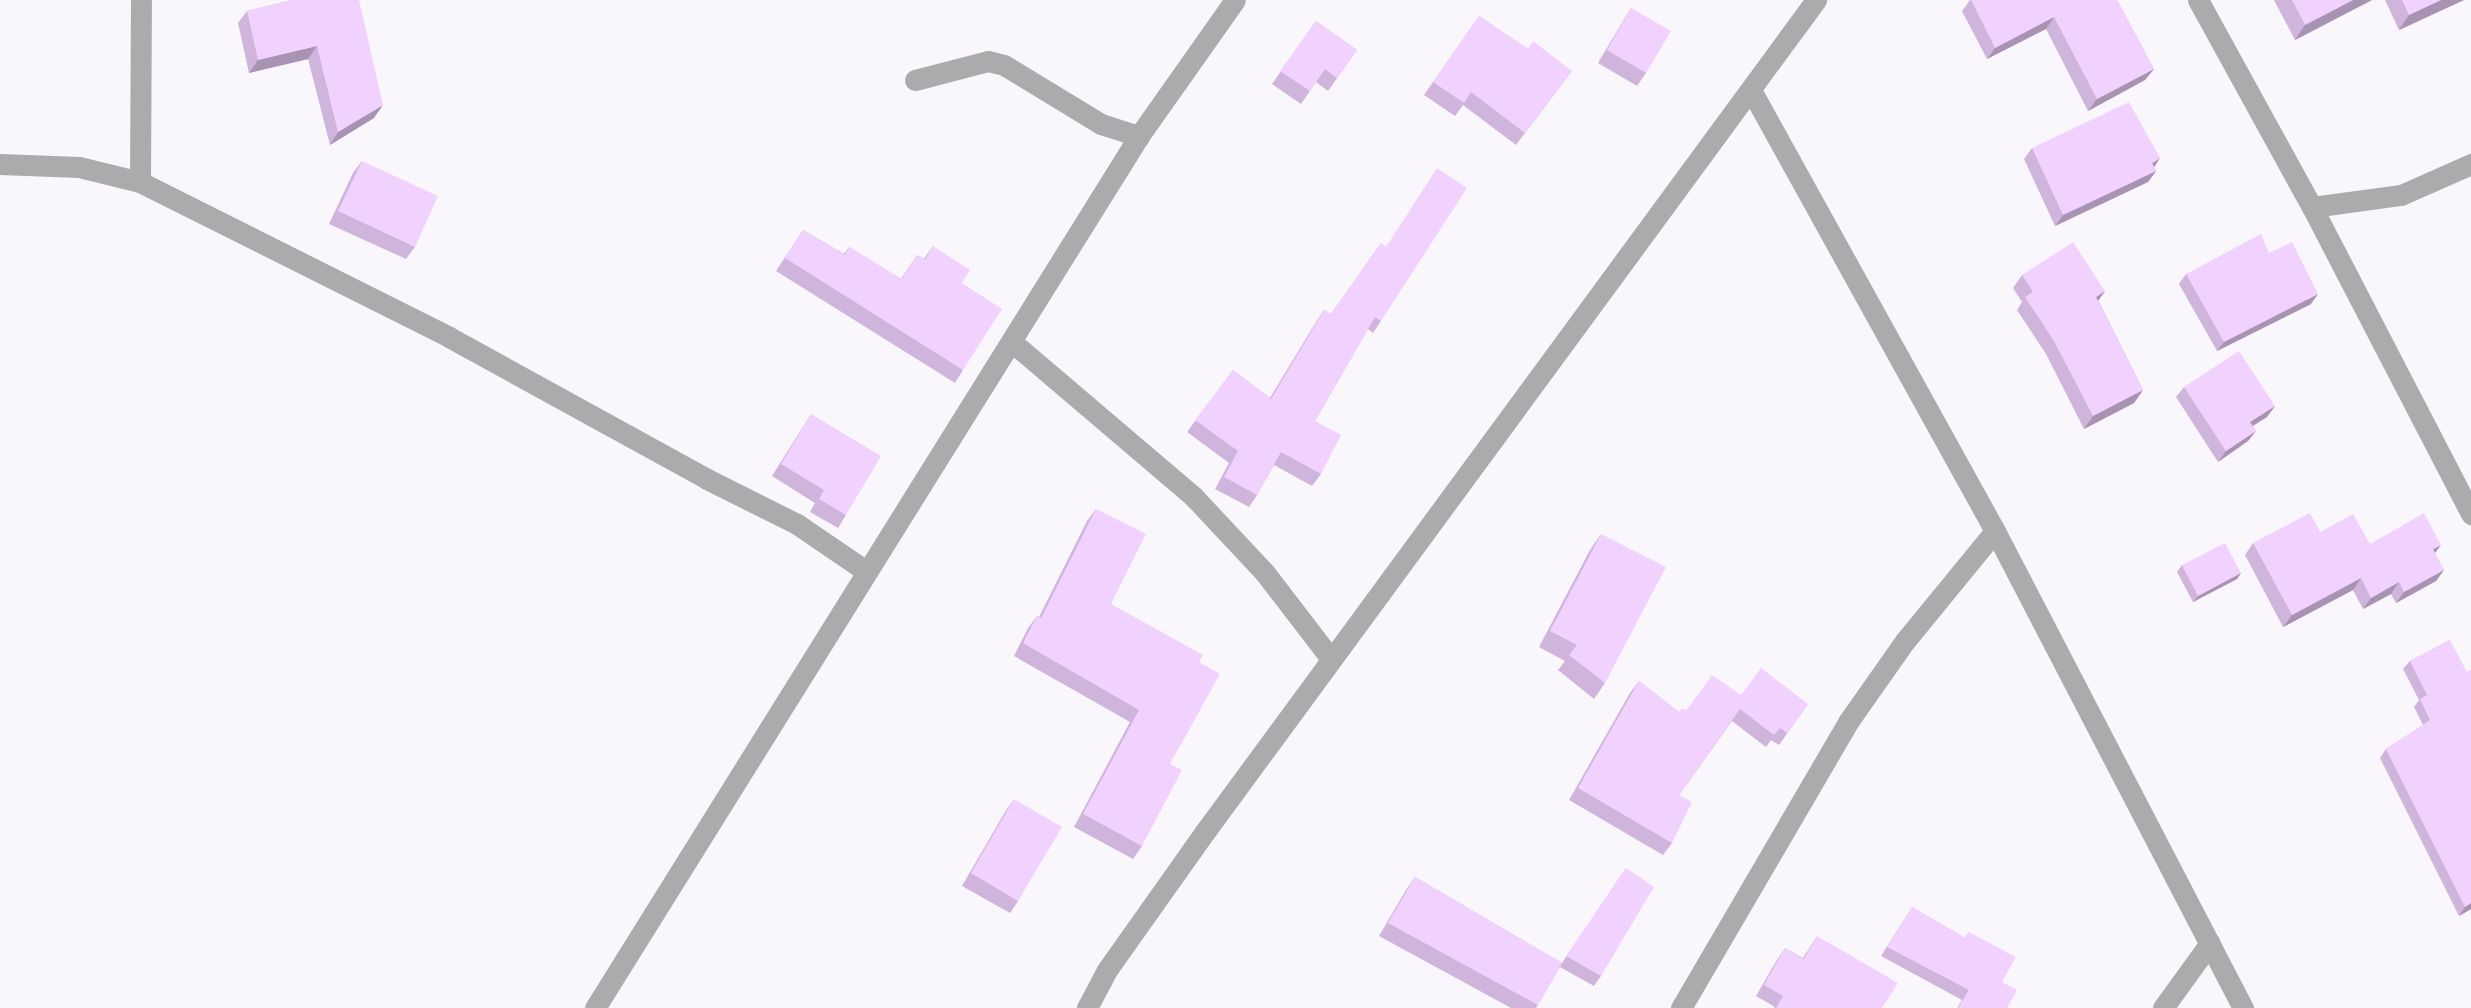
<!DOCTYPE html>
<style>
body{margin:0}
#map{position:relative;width:2471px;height:1008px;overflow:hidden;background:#faf7fc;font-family:"Space Grotesk",sans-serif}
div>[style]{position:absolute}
.street>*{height:21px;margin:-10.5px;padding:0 10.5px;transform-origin:10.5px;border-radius:10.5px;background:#ababad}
.wall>*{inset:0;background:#cfb5db}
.shaded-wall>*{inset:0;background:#a993b2}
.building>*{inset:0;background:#f1d2ff}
span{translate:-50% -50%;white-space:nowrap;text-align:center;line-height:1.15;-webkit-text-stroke:5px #fff;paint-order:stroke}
</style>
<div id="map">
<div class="street">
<i style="left:2198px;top:0;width:236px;rotate:61.2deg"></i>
<i style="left:2312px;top:207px;width:346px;rotate:62.6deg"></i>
<i style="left:915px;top:80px;width:75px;rotate:-14.6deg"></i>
<i style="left:988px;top:61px;width:16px;rotate:14deg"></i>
<i style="left:1004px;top:65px;width:114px;rotate:31.3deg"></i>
<i style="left:1101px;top:124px;width:40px;rotate:18deg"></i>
<i style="left:1751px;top:90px;width:504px;rotate:61.04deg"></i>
<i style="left:1995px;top:531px;width:538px;rotate:62.53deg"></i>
<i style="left:0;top:164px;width:79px;rotate:2.2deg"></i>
<i style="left:79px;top:167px;width:63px;rotate:13.8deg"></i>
<i style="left:140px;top:182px;width:346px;rotate:26.6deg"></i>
<i style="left:449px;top:337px;width:294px;rotate:28.8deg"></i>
<i style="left:707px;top:479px;width:101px;rotate:26.6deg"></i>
<i style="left:797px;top:524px;width:83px;rotate:34.3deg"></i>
<i style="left:140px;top:182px;width:182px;rotate:-89.7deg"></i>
<i style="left:2312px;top:207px;width:90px;rotate:-7.7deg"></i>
<i style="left:2401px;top:195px;width:77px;rotate:-23.9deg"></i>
<i style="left:1012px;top:342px;width:238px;rotate:40.4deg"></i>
<i style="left:1193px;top:496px;width:105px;rotate:46.9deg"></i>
<i style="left:1265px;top:573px;width:108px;rotate:52.5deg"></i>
<i style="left:595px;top:1008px;width:1028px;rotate:-58.04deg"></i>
<i style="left:1139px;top:136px;width:166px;rotate:-54.8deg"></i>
<i style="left:1087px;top:1008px;width:43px;rotate:-62.2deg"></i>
<i style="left:1107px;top:970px;width:173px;rotate:-54.7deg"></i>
<i style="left:1207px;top:829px;width:1029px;rotate:-53.7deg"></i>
<i style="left:1681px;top:1008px;width:331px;rotate:-59.7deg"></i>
<i style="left:1848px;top:722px;width:99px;rotate:-54.9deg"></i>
<i style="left:1905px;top:641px;width:142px;rotate:-50.7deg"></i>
<i style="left:2163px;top:1008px;width:80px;rotate:-54.1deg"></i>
</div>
<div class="wall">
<i style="clip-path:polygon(292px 0,374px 118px,330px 145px,308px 59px,249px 73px,238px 23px,247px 11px)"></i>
<i style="clip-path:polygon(1970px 0,2117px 0,2154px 69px,2145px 80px,2088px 111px,2046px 29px,1987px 59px,1962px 11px)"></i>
<i style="clip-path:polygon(2274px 0,2372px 0,2295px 40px)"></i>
<i style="clip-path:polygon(2385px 0,2464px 0,2399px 30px)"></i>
<i style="clip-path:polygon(1631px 8px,1646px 73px,1637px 86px,1598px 63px,1623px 21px)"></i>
<i style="clip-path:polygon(1479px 16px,1528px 49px,1572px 71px,1516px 145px,1463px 105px,1455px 116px,1424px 95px)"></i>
<i style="clip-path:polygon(1316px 21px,1357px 50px,1328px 91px,1316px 82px,1301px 104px,1272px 84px)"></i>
<i style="clip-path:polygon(2032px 148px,2154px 167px,2156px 171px,2148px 182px,2055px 226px,2024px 159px)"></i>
<i style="clip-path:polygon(362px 161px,415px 247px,406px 259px,329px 224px,353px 173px)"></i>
<i style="clip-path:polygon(803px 230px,844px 254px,849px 247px,901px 279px,917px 255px,924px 259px,933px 246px,963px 370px,955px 383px,776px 271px)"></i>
<i style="clip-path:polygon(1381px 243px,1381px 321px,1373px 333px,1368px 329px,1315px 421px,1321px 474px,1312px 486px,1274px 465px,1257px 495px,1249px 507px,1215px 489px,1229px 463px,1187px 432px,1233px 370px,1270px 398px,1316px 322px,1324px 310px,1331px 314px)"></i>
<i style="clip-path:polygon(2269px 253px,2311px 304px,2217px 351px,2179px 284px,2186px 274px)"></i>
<i style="clip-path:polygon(2022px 275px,2105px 291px,2098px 300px,2143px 390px,2134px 403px,2084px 429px,2046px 354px,2017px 310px,2022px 302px,2013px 288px)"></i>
<i style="clip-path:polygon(2184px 387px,2275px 406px,2267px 417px,2253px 426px,2256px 431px,2248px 441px,2218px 462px,2176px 397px)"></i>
<i style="clip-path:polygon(811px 414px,846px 515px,838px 528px,810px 512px,815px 503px,772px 476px)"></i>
<i style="clip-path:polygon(1096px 509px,1111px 604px,1199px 662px,1170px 764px,1142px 846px,1133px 859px,1074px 827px,1130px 722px,1014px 656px,1028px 628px,1037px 616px,1039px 617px,1087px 521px)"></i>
<i style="clip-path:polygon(2320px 532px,2370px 544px,2435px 554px,2444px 570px,2436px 581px,2396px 603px,2391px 594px,2363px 609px,2353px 590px,2283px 627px,2245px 555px,2253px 543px)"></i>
<i style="clip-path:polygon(1601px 534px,1605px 683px,1594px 699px,1558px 670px,1565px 661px,1539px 647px,1590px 550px)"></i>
<i style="clip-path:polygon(2182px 565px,2241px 573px,2237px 579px,2193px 602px,2177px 572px)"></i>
<i style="clip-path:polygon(2450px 640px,2471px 909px,2459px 916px,2380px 758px,2386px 749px,2423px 725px,2414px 707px,2419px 700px,2403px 669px,2410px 661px)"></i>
<i style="clip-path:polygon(1639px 681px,1679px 712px,1741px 695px,1808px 704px,1779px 745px,1771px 740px,1766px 747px,1732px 721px,1679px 795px,1672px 843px,1663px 855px,1569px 800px,1630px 693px)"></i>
<i style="clip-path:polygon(1014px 799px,1018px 901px,1010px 913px,962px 886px,1005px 812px)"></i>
<i style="clip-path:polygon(1626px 868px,1601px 976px,1594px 986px,1560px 967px,1536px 1008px,1511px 1008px,1379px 936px,1406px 890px,1415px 877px,1562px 963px)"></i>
<i style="clip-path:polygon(1912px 907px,1965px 938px,1969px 932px,2002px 982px,2007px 1008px,1957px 1008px,1962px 1000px,1881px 956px)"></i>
<i style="clip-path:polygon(1817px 936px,1882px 1008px,1774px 1008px,1775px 1007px,1756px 996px,1777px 960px,1785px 948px,1803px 958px)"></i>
</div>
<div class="shaded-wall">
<i style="clip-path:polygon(2353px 0,2372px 0,2295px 40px,2305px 25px)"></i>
<i style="clip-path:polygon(2441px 0,2464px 0,2399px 30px,2409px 15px)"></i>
<i style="clip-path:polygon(2054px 17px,2046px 29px,1987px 59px,1995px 48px)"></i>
<i style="clip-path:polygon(317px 46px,308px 59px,249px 73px,258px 60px)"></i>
<i style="clip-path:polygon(2154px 69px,2145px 80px,2088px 111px,2097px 99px)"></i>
<i style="clip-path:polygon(383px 105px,374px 118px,330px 145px,338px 132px)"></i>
<i style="clip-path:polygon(2160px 158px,2153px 169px,2152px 163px)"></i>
<i style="clip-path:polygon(2156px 171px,2148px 182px,2055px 226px,2063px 215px)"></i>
<i style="clip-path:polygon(2105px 291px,2096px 304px,2096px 297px)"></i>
<i style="clip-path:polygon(2318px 294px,2311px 304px,2217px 351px,2224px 342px)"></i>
<i style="clip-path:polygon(2143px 390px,2134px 403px,2084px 429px,2093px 416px)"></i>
<i style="clip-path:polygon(2275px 406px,2267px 417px,2242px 432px,2250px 422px)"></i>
<i style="clip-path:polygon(2256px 431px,2248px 441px,2218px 462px,2226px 451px)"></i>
<i style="clip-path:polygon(2441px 545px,2433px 556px,2433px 549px)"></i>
<i style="clip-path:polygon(2444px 570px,2436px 581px,2396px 603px,2404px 592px)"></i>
<i style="clip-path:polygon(2241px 573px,2237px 579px,2193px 602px,2198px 596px)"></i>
<i style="clip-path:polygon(2361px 578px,2353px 590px,2283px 627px,2292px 615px)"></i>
<i style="clip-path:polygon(2399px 582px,2391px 594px,2363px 609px,2371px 598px)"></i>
<i style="clip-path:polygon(2471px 903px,2471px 909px,2459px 916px,2465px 907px)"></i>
</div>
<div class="building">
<i style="clip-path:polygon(292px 0,359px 0,383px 105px,338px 132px,317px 46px,258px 60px,247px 11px)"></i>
<i style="clip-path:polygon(1971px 0,2117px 0,2154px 69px,2097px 99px,2054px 17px,1995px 48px)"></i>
<i style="clip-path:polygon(2292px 0,2353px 0,2305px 25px)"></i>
<i style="clip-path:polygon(2402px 0,2441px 0,2409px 15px)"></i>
<i style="clip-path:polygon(1631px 8px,1671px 31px,1646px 73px,1607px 50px)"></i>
<i style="clip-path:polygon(1479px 16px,1528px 49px,1533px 41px,1572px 71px,1525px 133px,1471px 92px,1464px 103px,1433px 82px)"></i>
<i style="clip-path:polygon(1316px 21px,1357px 50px,1337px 78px,1325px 69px,1310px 91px,1280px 71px)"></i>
<i style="clip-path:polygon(2129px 102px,2160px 158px,2152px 163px,2156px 171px,2063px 215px,2032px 148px)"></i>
<i style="clip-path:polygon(362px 161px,438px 196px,415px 247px,338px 211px)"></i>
<i style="clip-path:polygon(1437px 168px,1467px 188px,1381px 321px,1375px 317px,1315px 421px,1341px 435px,1321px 474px,1281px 452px,1257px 495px,1224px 477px,1238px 451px,1195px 420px,1233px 370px,1271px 399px,1324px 310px,1331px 314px,1381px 243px,1386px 247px)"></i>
<i style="clip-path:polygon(803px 230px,845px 255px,849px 247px,902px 279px,917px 255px,925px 260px,933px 246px,970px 270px,962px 283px,1002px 309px,963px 370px,785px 258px)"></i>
<i style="clip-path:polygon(2261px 234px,2269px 253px,2292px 242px,2318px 294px,2224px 342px,2186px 274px)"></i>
<i style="clip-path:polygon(2073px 242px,2105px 291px,2096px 297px,2143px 390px,2093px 416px,2054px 341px,2025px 297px,2033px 292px,2022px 275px)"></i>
<i style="clip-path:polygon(2239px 351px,2275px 406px,2250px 422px,2256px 431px,2226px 451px,2184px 387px)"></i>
<i style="clip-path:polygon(811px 414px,881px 456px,846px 515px,819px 499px,824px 490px,781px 464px)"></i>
<i style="clip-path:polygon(1096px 509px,1146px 534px,1111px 604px,1203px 655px,1199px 662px,1220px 674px,1170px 764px,1182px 770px,1142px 846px,1083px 814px,1139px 710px,1023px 643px,1037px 616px,1041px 618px)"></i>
<i style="clip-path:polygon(2310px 513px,2320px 532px,2353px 514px,2370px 544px,2424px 513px,2441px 545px,2433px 549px,2444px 570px,2404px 592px,2399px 582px,2371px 598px,2361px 578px,2292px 615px,2253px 543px)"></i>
<i style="clip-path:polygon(1601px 534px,1666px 567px,1605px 683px,1569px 655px,1577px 645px,1550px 631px)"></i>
<i style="clip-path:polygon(2225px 543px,2241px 573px,2198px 596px,2182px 565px)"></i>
<i style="clip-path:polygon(2450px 640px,2467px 672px,2471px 670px,2471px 903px,2465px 907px,2386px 749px,2430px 720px,2420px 699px,2427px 695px,2410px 661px)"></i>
<i style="clip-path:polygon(1761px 668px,1808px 704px,1787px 733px,1780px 728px,1774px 735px,1740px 709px,1679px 795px,1692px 802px,1672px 843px,1578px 788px,1639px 681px,1679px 712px,1682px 708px,1686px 711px,1712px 675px,1741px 695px)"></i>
<i style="clip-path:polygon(1014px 799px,1062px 827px,1018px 901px,971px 873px)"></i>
<i style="clip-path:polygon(1626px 868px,1654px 887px,1601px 976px,1566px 956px)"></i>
<i style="clip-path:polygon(1415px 877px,1562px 963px,1538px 1005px,1388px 923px)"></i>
<i style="clip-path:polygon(1912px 907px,1965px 938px,1969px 932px,2016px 957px,2002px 982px,2017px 990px,2007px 1008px,1958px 1008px,1969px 990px,1887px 947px)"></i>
<i style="clip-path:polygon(1817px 936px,1898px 983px,1882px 1008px,1776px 1008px,1783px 996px,1764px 985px,1785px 948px,1804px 959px)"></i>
</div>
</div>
